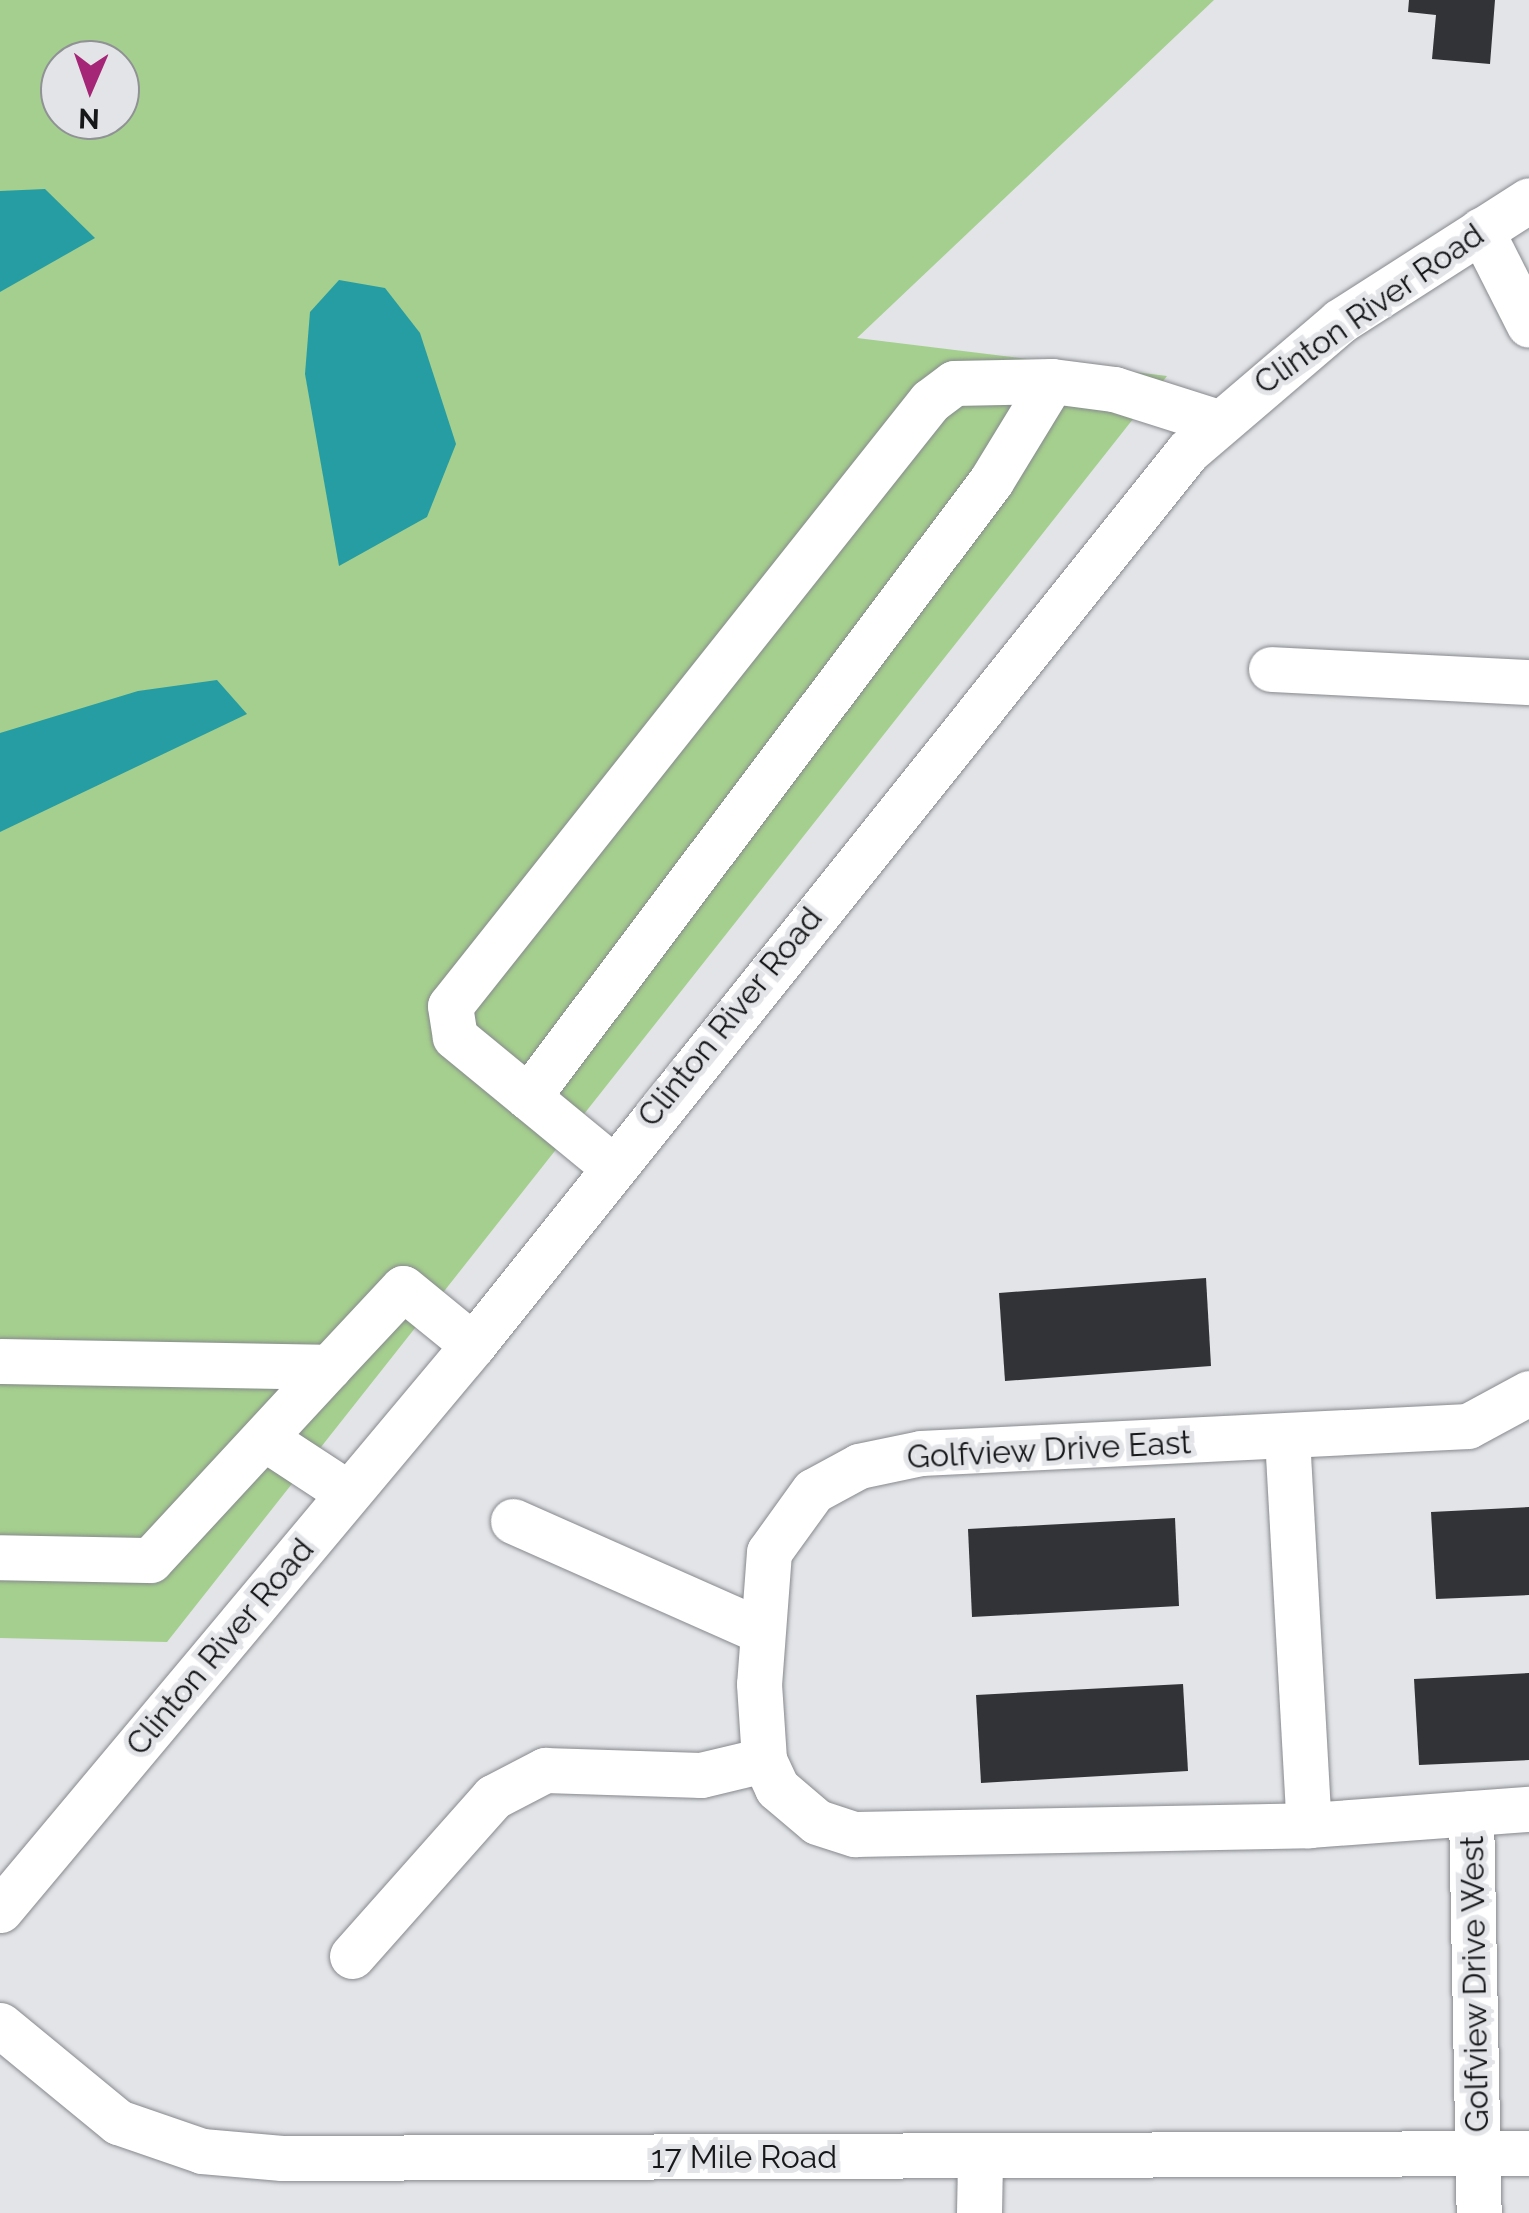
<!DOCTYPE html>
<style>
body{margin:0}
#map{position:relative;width:1529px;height:2213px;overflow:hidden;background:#e2e4e8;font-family:Raleway,sans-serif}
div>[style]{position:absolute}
.green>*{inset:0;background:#a5cf8e}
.water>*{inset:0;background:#259da2}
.building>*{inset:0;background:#313336}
.roads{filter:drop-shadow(0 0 2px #87898d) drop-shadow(0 0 2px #87898d)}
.minor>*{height:45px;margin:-22.5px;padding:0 22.5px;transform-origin:22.5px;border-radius:22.5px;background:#fff}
span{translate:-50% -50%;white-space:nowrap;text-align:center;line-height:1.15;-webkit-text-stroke:10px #e2e4e8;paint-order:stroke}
.street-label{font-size:32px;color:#161719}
.north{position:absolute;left:40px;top:40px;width:100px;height:100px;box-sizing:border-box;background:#e2e4e8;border:2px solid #909295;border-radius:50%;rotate:182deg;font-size:28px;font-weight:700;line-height:40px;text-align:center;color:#161719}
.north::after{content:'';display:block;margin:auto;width:35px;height:45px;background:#a52676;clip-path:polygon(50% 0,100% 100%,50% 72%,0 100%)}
</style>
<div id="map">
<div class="green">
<i style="clip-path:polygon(evenodd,0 0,1214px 0,857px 338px,1167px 376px,167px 1642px,0 1638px,0 0,60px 60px,120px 60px,120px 120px,60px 120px,60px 60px)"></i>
</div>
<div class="water">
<i style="clip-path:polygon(45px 189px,95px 238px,0 292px,0 191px)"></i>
<i style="clip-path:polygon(339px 280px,385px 288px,420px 333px,456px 444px,427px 517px,339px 566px,305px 374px,310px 312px)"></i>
<i style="clip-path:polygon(217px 680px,247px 714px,0 832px,0 733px,138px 691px)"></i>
</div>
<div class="building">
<i style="clip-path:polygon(1409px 0,1495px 0,1490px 64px,1432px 59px,1436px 15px,1408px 12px)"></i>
<i style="clip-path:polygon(1206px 1278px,1211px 1366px,1005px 1381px,999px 1293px)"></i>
<i style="clip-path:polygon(1529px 1507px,1529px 1595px,1436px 1599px,1431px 1512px)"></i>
<i style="clip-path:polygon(1175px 1518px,1179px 1606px,972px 1617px,968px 1529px)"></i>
<i style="clip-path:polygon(1529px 1673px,1529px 1760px,1419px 1765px,1414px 1679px)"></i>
<i style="clip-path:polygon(1183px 1684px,1188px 1771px,981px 1783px,976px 1695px)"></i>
</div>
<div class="roads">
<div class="minor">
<i style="left:1481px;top:230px;width:106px;rotate:63.2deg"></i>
<i style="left:1052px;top:381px;width:63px;rotate:7.4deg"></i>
<i style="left:1114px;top:389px;width:109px;rotate:17.6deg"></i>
<i style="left:1271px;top:669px;width:258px;rotate:2.9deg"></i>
<i style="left:528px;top:1097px;width:771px;rotate:-53.07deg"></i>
<i style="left:991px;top:481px;width:117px;rotate:-58.6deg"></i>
<i style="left:1052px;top:381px;width:98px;rotate:178.8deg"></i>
<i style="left:954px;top:383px;width:30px;rotate:143deg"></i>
<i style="left:930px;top:401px;width:772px;rotate:128.43deg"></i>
<i style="left:450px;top:1006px;width:31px;rotate:81deg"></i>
<i style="left:455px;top:1037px;width:203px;rotate:39.4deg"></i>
<i style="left:0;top:1361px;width:329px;rotate:1deg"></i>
<i style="left:329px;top:1367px;width:263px;rotate:132.8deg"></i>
<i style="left:150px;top:1560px;width:150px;rotate:-178.9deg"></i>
<i style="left:329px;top:1367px;width:108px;rotate:-46.9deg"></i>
<i style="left:403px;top:1288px;width:90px;rotate:39.2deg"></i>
<i style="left:1529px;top:1393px;width:69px;rotate:151.6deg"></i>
<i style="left:1468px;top:1426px;width:548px;rotate:177.17deg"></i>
<i style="left:921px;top:1453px;width:63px;rotate:168.2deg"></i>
<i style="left:859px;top:1466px;width:52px;rotate:151.5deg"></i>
<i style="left:813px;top:1491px;width:75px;rotate:125.8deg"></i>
<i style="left:769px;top:1552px;width:132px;rotate:94.3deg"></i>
<i style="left:759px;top:1684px;width:76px;rotate:86.2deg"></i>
<i style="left:764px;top:1760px;width:31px;rotate:65deg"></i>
<i style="left:777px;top:1788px;width:52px;rotate:40.4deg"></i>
<i style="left:817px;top:1822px;width:40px;rotate:18deg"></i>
<i style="left:855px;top:1834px;width:454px;rotate:-1.1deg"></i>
<i style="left:1309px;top:1825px;width:221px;rotate:-4.2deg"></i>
<i style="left:1287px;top:1437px;width:389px;rotate:86.8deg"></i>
<i style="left:267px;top:1440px;width:97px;rotate:33.2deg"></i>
<i style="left:513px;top:1521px;width:269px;rotate:23.9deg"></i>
<i style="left:1471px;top:1813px;width:400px;rotate:88.9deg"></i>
<i style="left:0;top:1910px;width:737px;rotate:-50.07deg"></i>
<i style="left:473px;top:1345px;width:1145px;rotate:-51.35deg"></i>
<i style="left:1188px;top:451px;width:200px;rotate:-40.5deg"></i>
<i style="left:1340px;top:321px;width:224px;rotate:-32.6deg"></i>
<i style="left:352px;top:1956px;width:213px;rotate:-48.4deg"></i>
<i style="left:493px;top:1797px;width:59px;rotate:-27.4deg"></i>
<i style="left:545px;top:1770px;width:156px;rotate:1.8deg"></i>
<i style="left:701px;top:1775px;width:65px;rotate:-13.4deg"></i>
<i style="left:0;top:2025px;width:153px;rotate:39.4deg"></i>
<i style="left:118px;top:2122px;width:89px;rotate:19deg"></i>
<i style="left:202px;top:2151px;width:80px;rotate:5deg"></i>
<i style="left:282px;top:2158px;width:1247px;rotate:-0.23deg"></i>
<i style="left:979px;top:2213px;width:54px;rotate:-88.9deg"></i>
</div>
</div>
<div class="street-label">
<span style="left:1369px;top:309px;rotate:-35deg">Clinton River Road</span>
<span style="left:730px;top:1017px;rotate:-51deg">Clinton River Road</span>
<span style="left:1049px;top:1450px;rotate:-3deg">Golfview Drive East</span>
<span style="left:220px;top:1647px;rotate:-50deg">Clinton River Road</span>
<span style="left:1475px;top:1984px;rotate:-91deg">Golfview Drive West</span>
<span style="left:744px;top:2157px">17 Mile Road</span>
</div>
<div class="north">N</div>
</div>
